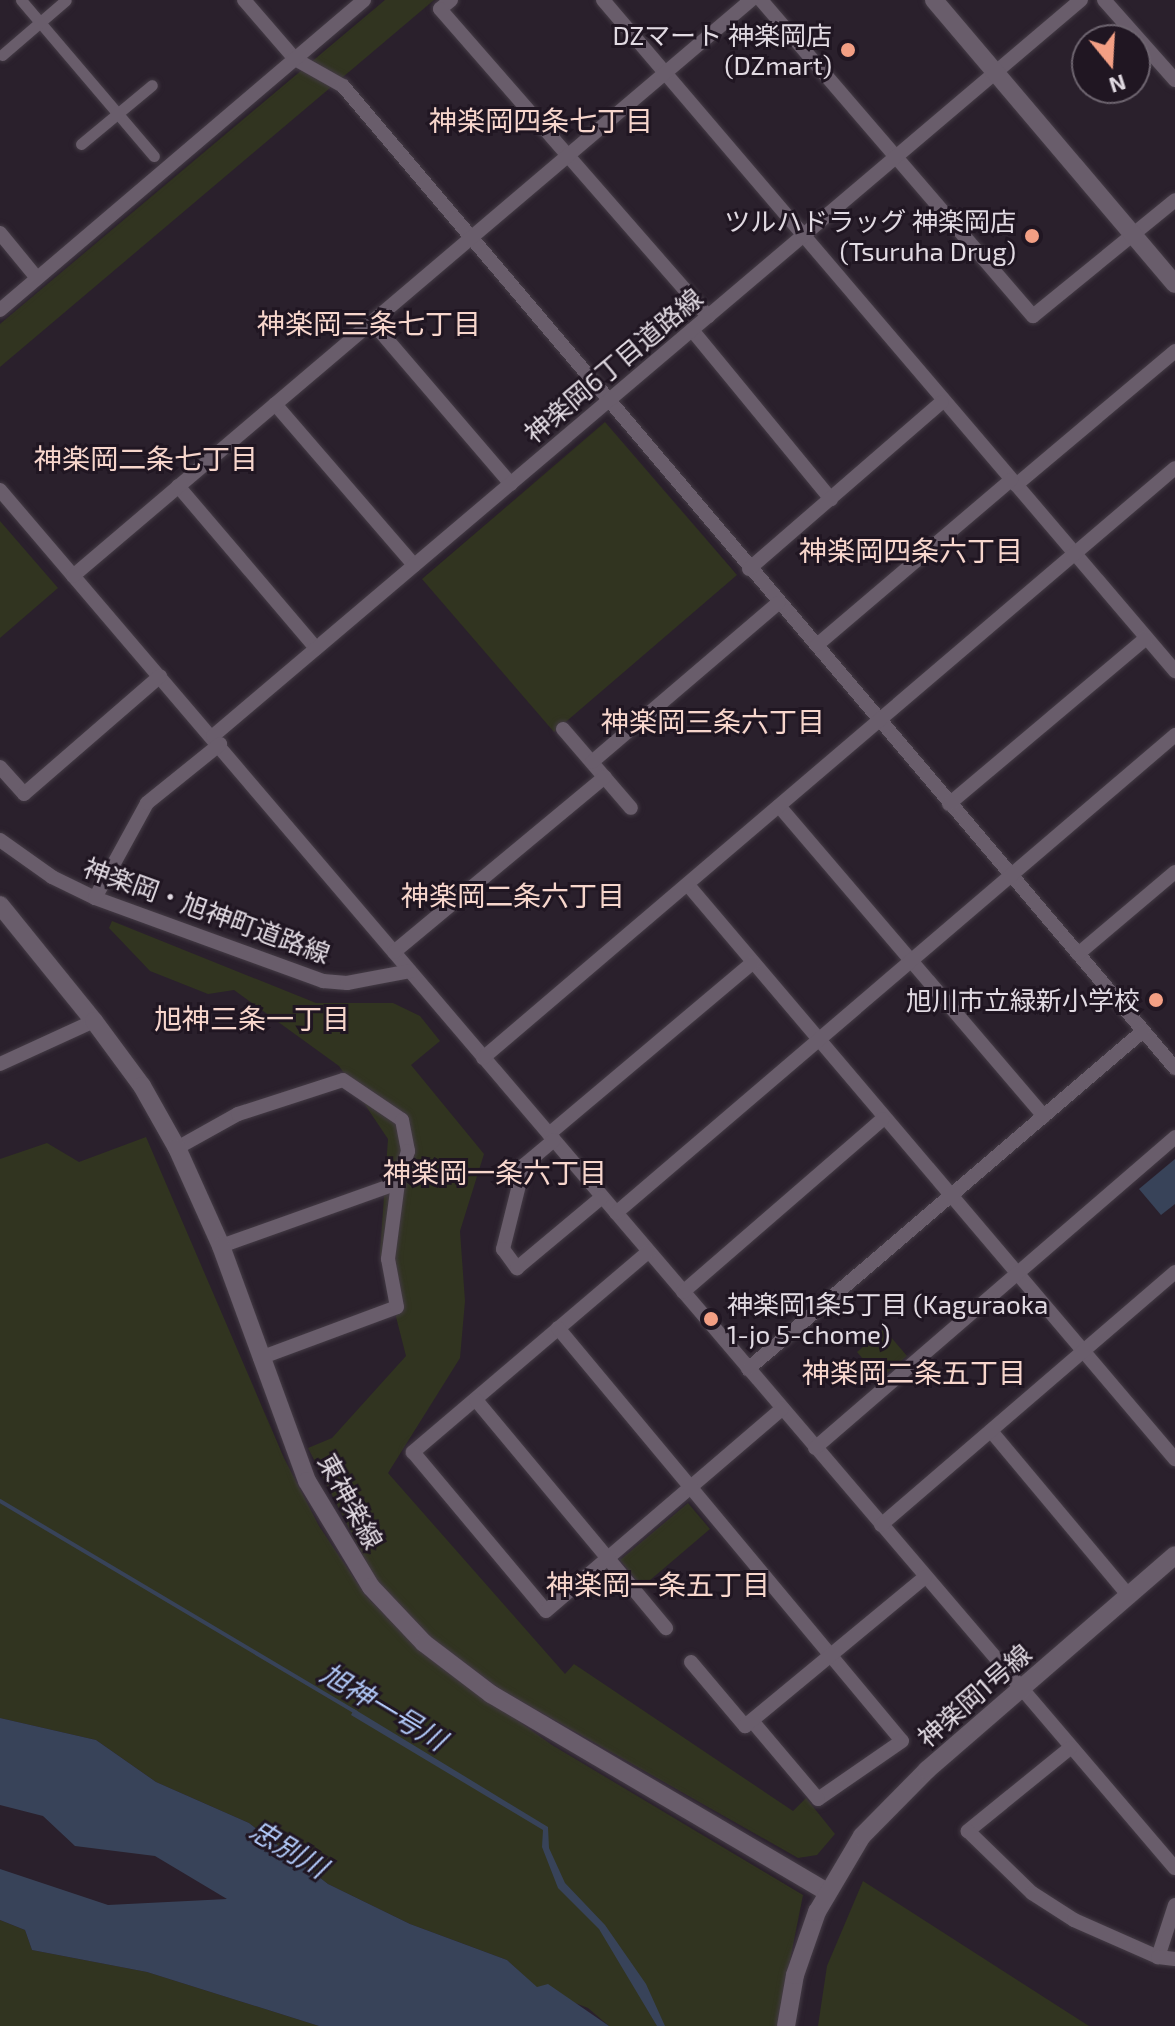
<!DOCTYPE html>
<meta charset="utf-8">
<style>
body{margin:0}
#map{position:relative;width:1175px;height:2026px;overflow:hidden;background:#2a202c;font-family:"Exo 2","Noto Sans JP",sans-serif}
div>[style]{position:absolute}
.green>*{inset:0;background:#313420}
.water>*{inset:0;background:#384359}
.stream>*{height:4px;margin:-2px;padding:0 2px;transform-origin:2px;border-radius:2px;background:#384359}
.roads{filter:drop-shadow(0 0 2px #443b45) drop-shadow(0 0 2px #443b45)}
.pedestrian>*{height:11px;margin:-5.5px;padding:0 5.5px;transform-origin:5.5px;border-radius:5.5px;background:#695d6b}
.minor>*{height:14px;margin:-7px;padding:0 7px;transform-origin:7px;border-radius:7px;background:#695d6b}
.tertiary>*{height:18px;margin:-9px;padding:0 9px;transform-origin:9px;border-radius:9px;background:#695d6b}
.dots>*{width:22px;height:22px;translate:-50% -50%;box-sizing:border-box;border:4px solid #201622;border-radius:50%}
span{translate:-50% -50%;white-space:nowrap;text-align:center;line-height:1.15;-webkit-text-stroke:6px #201622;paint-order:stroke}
.poi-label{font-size:26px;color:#e1dae2}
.right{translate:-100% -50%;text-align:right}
.left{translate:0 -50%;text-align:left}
.street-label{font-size:26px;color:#e1dae2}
.neighbourhood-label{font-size:28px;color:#f7d6cc}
.water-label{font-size:28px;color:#b0c7f6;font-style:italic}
.north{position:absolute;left:1071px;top:24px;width:80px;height:80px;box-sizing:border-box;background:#201622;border:2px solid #6d646f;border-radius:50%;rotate:162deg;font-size:22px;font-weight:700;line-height:32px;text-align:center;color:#e1dae2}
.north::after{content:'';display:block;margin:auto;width:28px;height:36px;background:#f39f84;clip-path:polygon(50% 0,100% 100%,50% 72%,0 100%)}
</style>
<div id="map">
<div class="green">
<i style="clip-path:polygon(385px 0,434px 0,0 367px,0 324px)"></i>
<i style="clip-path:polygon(605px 422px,737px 575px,554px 732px,422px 579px)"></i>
<i style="clip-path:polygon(0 521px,58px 588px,0 638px)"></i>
<i style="clip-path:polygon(112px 921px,316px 1003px,393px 1003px,420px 1016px,440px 1041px,411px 1065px,484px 1154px,460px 1231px,465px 1301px,460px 1358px,388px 1473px,565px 1674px,574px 1664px,793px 1811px,806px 1798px,835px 1834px,817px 1855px,798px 1858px,500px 1689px,430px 1637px,377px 1583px,308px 1448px,332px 1438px,406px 1356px,380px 1254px,388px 1139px,339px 1066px,234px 990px,208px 994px,150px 971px,109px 928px)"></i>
<i style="clip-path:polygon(146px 1137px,284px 1458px,319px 1526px,366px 1596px,422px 1653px,552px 1745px,803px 1895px,777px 2026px,609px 2026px,588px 2008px,537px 1988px,507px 1960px,410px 1924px,328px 1884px,249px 1823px,156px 1782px,96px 1740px,0 1718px,0 1159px,47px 1143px,79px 1162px)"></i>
<i style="clip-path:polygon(884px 1329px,907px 1356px,880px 1379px,857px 1352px)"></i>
<i style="clip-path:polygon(688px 1503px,710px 1529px,642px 1587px,620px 1560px)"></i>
<i style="clip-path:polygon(863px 1881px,1089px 2026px,818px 2026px,827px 1966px)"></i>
<i style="clip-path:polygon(0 1920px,25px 1930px,32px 1950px,147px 1972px,319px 2026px,0 2026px)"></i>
</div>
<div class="water">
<i style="clip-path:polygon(1175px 1159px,1175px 1204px,1161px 1215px,1139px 1189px)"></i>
<i style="clip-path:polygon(354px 1709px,548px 1827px,549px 1848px,565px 1883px,605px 1925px,646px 1984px,665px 2026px,657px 2026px,599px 1929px,558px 1888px,542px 1847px,543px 1830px,351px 1715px)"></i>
<i style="clip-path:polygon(0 1718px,96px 1740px,156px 1782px,249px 1823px,328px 1884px,410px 1924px,507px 1960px,537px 1987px,548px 1984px,609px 2026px,319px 2026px,147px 1972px,32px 1950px,25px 1930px,0 1920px,0 1869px,108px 1905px,227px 1899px,155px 1856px,75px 1846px,43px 1816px,0 1805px)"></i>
</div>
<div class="stream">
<i style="left:0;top:1501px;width:414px;rotate:30.7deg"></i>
</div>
<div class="roads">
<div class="pedestrian">
<i style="left:21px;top:0;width:205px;rotate:49.6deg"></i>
<i style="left:2px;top:55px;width:84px;rotate:-40.7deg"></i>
<i style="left:81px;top:144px;width:92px;rotate:-39.7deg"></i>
</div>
<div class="minor">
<i style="left:244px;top:0;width:78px;rotate:49.2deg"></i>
<i style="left:295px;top:59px;width:55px;rotate:29.4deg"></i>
<i style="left:343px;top:86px;width:1287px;rotate:49.73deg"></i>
<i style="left:451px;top:0;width:14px;rotate:141deg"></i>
<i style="left:440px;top:9px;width:408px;rotate:48.9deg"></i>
<i style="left:603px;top:0;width:882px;rotate:49.55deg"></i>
<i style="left:761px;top:0;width:417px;rotate:49.3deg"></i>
<i style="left:1033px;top:316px;width:183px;rotate:-39.2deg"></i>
<i style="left:1104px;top:0;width:107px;rotate:48.4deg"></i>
<i style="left:0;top:233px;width:58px;rotate:50.6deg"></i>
<i style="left:0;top:310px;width:478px;rotate:-40.4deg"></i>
<i style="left:373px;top:323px;width:212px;rotate:49.4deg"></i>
<i style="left:692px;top:330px;width:219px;rotate:50.6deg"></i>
<i style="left:275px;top:404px;width:213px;rotate:49.2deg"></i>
<i style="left:1016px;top:485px;width:208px;rotate:-40.1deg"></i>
<i style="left:178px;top:486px;width:213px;rotate:49.6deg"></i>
<i style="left:0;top:490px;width:1811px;rotate:49.55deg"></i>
<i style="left:749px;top:569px;width:255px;rotate:-40.9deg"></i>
<i style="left:73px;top:576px;width:890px;rotate:-40.35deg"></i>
<i style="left:817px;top:645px;width:255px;rotate:-40.4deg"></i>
<i style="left:563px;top:729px;width:104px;rotate:49.3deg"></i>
<i style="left:213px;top:736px;width:1138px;rotate:-40.3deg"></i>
<i style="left:592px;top:762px;width:245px;rotate:-40.5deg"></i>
<i style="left:0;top:767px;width:36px;rotate:48deg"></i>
<i style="left:24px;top:794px;width:180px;rotate:-40.9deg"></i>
<i style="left:949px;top:804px;width:258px;rotate:-40.1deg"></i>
<i style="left:779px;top:806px;width:408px;rotate:49.5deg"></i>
<i style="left:0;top:840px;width:64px;rotate:35.4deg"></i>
<i style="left:52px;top:877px;width:48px;rotate:26deg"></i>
<i style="left:95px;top:898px;width:243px;rotate:20deg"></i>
<i style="left:323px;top:981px;width:24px;rotate:5deg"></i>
<i style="left:347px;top:983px;width:64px;rotate:-10.8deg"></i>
<i style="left:688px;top:885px;width:753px;rotate:49.69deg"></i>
<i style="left:95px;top:898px;width:108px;rotate:-61.3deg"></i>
<i style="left:147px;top:803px;width:94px;rotate:-38.9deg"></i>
<i style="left:394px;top:952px;width:274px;rotate:-39.7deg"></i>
<i style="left:1078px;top:954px;width:127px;rotate:-40.2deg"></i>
<i style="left:483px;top:1058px;width:909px;rotate:-40.45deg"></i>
<i style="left:0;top:1064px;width:103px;rotate:-24.6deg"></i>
<i style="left:549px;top:1134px;width:265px;rotate:-40.1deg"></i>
<i style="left:554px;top:1140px;width:39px;rotate:140deg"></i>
<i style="left:524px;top:1165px;width:87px;rotate:104deg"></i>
<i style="left:503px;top:1249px;width:24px;rotate:54deg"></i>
<i style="left:517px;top:1268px;width:111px;rotate:-39.9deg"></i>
<i style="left:177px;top:1148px;width:70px;rotate:-29.1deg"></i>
<i style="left:238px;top:1114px;width:110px;rotate:-17.9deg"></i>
<i style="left:343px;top:1080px;width:71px;rotate:34.1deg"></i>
<i style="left:402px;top:1120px;width:32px;rotate:79deg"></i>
<i style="left:408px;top:1151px;width:34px;rotate:107deg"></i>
<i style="left:398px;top:1183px;width:188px;rotate:160.4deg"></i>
<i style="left:616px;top:1213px;width:736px;rotate:-40.53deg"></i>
<i style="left:648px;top:1252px;width:309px;rotate:139.6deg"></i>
<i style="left:413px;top:1452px;width:207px;rotate:50.1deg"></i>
<i style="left:546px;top:1611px;width:311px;rotate:-40.6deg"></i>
<i style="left:683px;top:1292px;width:264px;rotate:-40.9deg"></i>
<i style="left:558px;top:1328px;width:537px;rotate:50.21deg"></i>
<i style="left:902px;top:1741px;width:102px;rotate:145.4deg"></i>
<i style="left:818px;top:1799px;width:102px;rotate:-130.2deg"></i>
<i style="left:260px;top:1358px;width:146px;rotate:-20.4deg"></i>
<i style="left:397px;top:1307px;width:49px;rotate:-100.6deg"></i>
<i style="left:388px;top:1259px;width:77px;rotate:-82.5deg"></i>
<i style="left:748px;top:1369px;width:520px;rotate:-40.55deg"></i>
<i style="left:476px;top:1400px;width:297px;rotate:50.2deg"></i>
<i style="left:991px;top:1431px;width:214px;rotate:50.1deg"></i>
<i style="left:815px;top:1448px;width:476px;rotate:-40.8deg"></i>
<i style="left:881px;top:1525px;width:388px;rotate:-40.7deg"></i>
<i style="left:691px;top:1662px;width:84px;rotate:49.8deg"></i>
<i style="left:745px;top:1726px;width:234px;rotate:-39.6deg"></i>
<i style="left:1070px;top:1748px;width:132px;rotate:140.9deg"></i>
<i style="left:968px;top:1831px;width:89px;rotate:44.1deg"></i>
<i style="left:1032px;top:1893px;width:50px;rotate:32.7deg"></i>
<i style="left:1074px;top:1920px;width:92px;rotate:23.8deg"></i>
<i style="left:1175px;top:1905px;width:55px;rotate:108.1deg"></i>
<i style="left:1158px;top:1957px;width:17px;rotate:7deg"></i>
</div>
<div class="tertiary">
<i style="left:934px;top:0;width:372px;rotate:49.7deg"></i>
<i style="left:0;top:905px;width:149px;rotate:51deg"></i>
<i style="left:94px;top:1021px;width:81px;rotate:53.6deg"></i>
<i style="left:142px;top:1086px;width:71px;rotate:60.6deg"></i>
<i style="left:177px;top:1148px;width:107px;rotate:65.8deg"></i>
<i style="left:221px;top:1246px;width:250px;rotate:69.9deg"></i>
<i style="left:307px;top:1481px;width:124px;rotate:58.9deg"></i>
<i style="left:371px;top:1587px;width:77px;rotate:46.6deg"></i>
<i style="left:424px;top:1643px;width:84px;rotate:37.3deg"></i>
<i style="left:491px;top:1694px;width:389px;rotate:30.5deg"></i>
<i style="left:786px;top:2026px;width:52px;rotate:-80deg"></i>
<i style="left:795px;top:1975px;width:67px;rotate:-70.8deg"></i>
<i style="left:817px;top:1912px;width:88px;rotate:-59.4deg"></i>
<i style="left:862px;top:1836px;width:93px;rotate:-45.4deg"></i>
<i style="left:927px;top:1770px;width:328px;rotate:-40.9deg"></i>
</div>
</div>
<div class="dots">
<i style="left:848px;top:50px;background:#f39f84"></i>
<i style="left:1032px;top:236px;background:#f39f84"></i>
<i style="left:1156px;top:1000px;background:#f39f84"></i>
<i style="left:711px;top:1319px;background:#f39f84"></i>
</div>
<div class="poi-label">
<span class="right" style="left:832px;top:50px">DZマート 神楽岡店<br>(DZmart)</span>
<span class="right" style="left:1016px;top:236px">ツルハドラッグ 神楽岡店<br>(Tsuruha Drug)</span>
<span class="right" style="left:1140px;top:1000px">旭川市立緑新小学校</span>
<span class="left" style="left:727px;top:1319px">神楽岡1条5丁目 (Kaguraoka<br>1-jo 5-chome)</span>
</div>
<div class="street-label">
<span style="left:613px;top:365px;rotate:-40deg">神楽岡6丁目道路線</span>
<span style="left:207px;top:910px;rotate:20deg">神楽岡・旭神町道路線</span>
<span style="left:351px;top:1501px;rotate:61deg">東神楽線</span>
<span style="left:974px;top:1695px;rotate:-41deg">神楽岡1号線</span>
</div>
<div class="neighbourhood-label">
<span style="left:541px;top:120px">神楽岡四条七丁目</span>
<span style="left:369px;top:323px">神楽岡三条七丁目</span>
<span style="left:146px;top:458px">神楽岡二条七丁目</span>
<span style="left:911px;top:550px">神楽岡四条六丁目</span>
<span style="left:713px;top:721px">神楽岡三条六丁目</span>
<span style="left:513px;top:895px">神楽岡二条六丁目</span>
<span style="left:252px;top:1018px">旭神三条一丁目</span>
<span style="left:495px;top:1172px">神楽岡一条六丁目</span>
<span style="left:914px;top:1372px">神楽岡二条五丁目</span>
<span style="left:658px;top:1584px">神楽岡一条五丁目</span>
</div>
<div class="water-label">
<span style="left:384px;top:1706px;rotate:31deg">旭神一号川</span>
<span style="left:289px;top:1848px;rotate:31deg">忠別川</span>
</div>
<div class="north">N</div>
</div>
